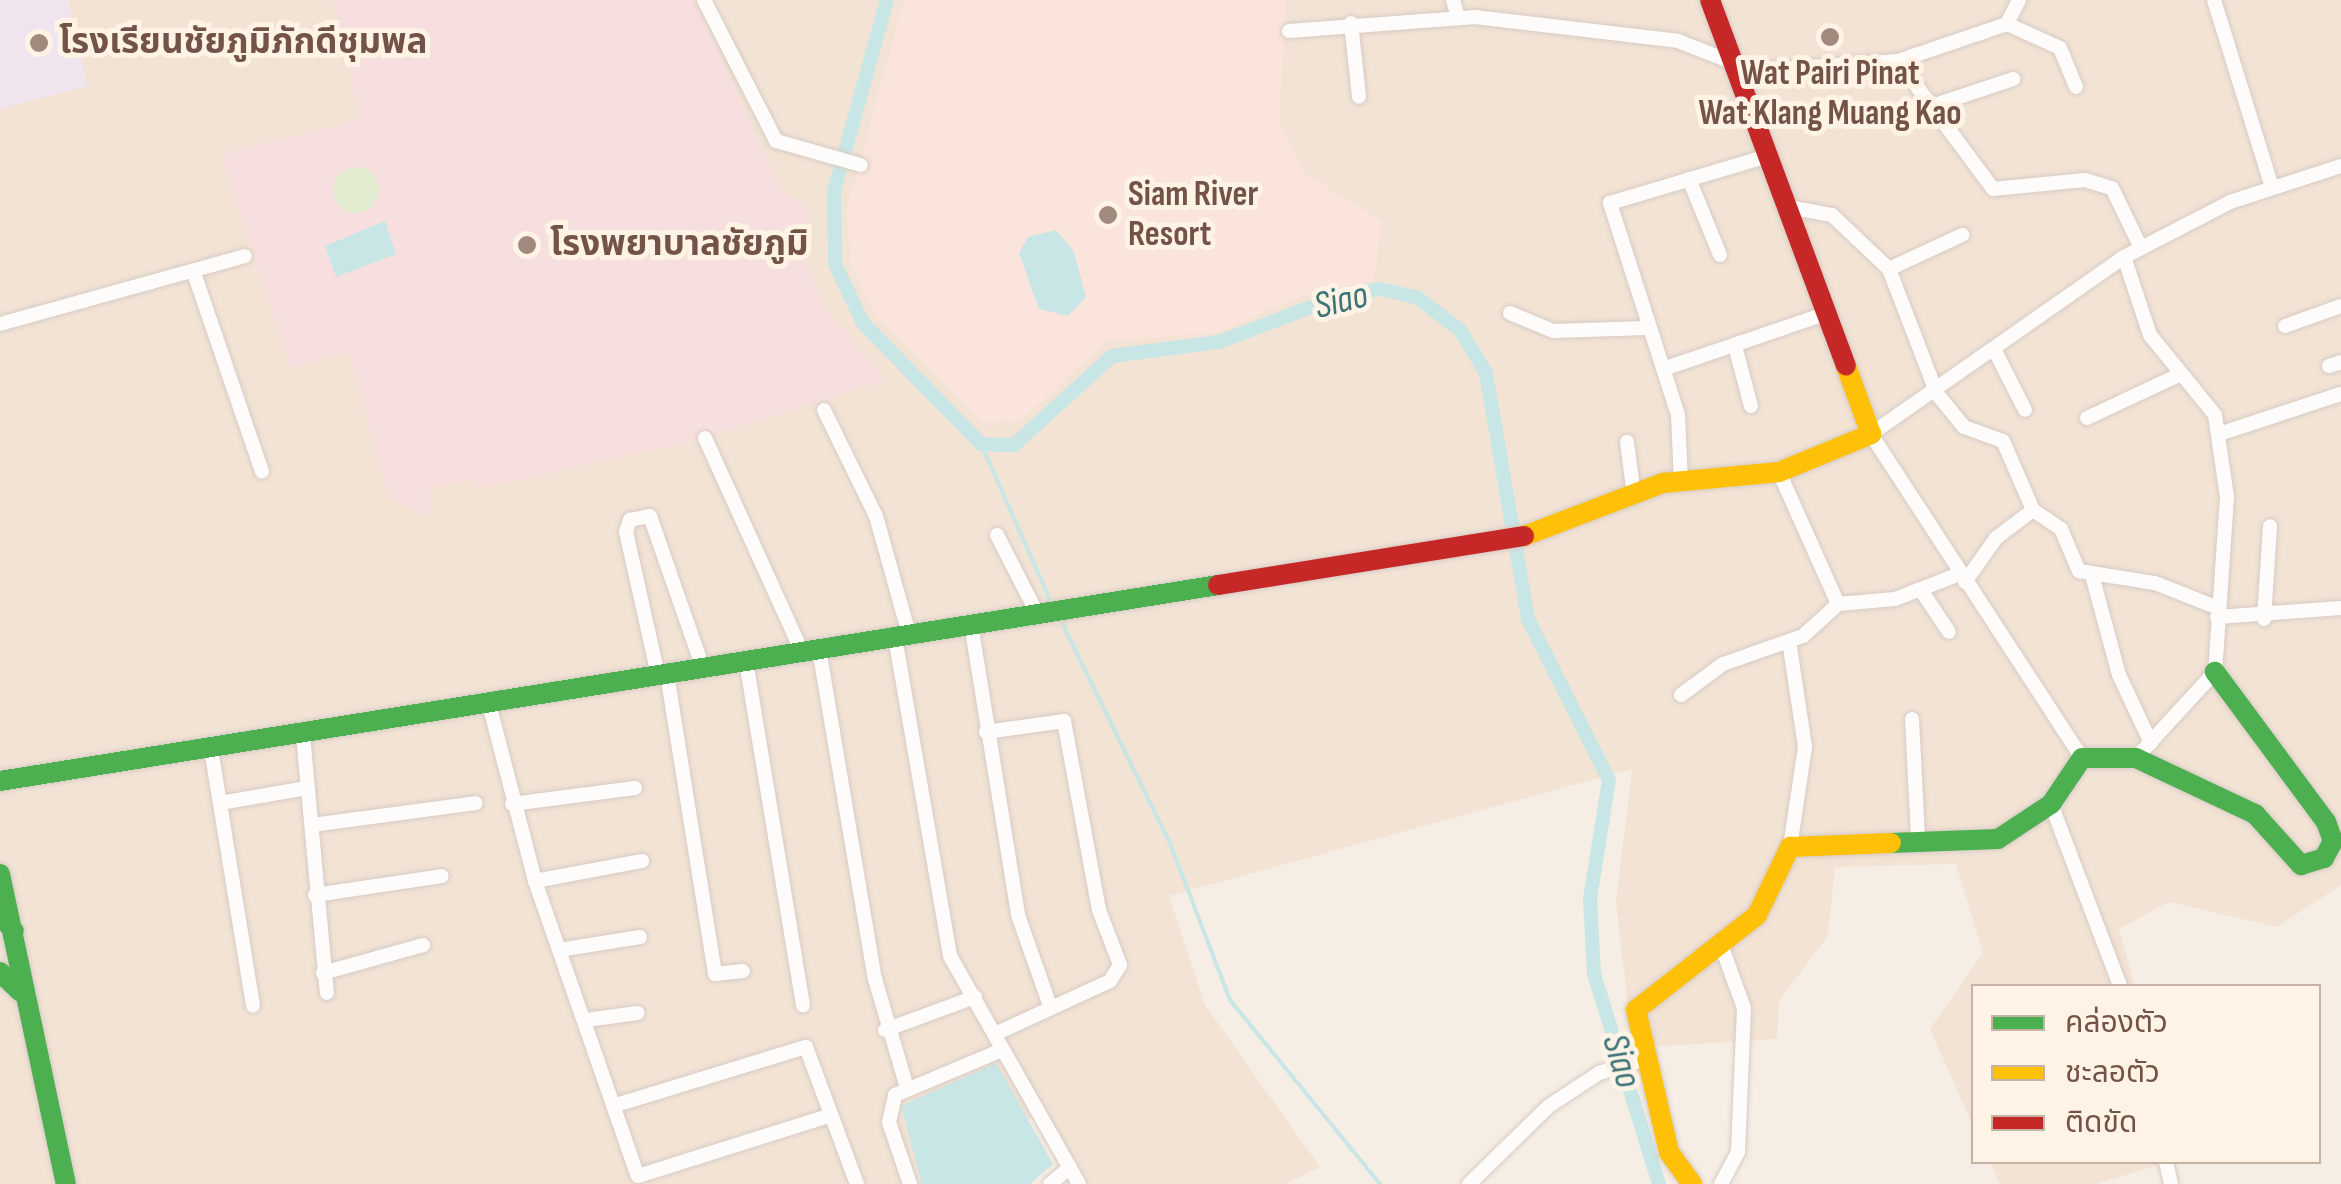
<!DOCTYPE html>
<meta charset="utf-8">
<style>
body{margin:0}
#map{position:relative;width:2341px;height:1184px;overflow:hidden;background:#f6eee5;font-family:"Sofia Sans Condensed","Noto Sans Thai",sans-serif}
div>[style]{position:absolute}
.residential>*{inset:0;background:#f2e3d5}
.commercial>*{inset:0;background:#fae4db}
.education>*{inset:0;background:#f0e4ef}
.medical>*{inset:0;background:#f8dfdf}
.green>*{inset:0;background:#e3ebd0}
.round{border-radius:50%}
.water>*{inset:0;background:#c8e6e5}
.stream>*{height:4px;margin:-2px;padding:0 2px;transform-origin:2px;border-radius:2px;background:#c8e6e5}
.canal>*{height:14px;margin:-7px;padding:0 7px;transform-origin:7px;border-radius:7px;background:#c8e6e5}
.roads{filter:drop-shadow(0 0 2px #d7cbc4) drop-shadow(0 0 2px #d7cbc4)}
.street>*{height:14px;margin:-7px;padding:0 7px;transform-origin:7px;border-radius:7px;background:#fefcfb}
.fast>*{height:20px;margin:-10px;padding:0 10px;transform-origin:10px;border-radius:10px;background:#4caf50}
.slow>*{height:20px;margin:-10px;padding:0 10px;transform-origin:10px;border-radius:10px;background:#ffc107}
.jam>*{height:20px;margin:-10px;padding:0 10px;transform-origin:10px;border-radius:10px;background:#c62828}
.dots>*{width:28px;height:28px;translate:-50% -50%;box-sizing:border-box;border:5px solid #fff3e5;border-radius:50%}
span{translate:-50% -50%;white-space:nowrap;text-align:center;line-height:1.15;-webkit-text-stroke:10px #fff3e5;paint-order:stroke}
.poi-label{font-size:35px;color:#735347;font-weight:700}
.left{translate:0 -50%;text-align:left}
.water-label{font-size:38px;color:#3b7479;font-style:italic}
.legend{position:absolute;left:1971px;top:984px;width:350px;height:180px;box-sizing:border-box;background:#fff3e5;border:2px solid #c7b3a6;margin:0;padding:12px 18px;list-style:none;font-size:30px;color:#735347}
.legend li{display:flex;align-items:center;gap:20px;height:50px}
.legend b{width:50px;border:2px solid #c7b3a6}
</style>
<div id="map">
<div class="residential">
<i style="clip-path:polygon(0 0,2341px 0,2341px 885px,2277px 927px,2169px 902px,2119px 929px,2135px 986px,1974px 986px,1973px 1126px,1930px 1029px,1983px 953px,1956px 864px,1835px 867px,1828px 936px,1779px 1001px,1777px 1039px,1633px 1048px,1616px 903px,1632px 769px,1169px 896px,1205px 1005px,1320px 1167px,1286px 1184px,1071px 1184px,1032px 1117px,924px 1184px,0 1184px)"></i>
<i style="clip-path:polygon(1990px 1162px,2168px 1162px,2096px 1184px,2000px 1184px)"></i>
</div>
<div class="commercial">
<i style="clip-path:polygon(904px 0,1287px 0,1279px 122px,1306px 174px,1382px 222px,1374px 280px,1298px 297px,1217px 333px,1107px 341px,1020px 421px,984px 423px,876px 315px,850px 262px,847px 208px)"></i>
</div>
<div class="education">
<i style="clip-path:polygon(0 0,68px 0,87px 86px,0 109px)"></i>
</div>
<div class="medical">
<i style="clip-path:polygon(334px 0,694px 0,782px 191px,806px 206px,808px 266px,823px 305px,885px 381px,697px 440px,477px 489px,474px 479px,429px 489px,429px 517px,389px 498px,349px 351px,291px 369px,221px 155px,360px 119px)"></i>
</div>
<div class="green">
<i class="round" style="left:333px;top:167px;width:46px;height:46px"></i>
</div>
<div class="water">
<i style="clip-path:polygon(385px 221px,396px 254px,336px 277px,325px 246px)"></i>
<i style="clip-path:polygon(1056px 230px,1074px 252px,1086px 297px,1068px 316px,1039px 309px,1019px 253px,1028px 237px)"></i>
<i style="clip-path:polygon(996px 1063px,1053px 1164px,1030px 1184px,922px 1184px,901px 1106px)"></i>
</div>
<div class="stream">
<i style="left:981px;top:444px;width:175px;rotate:66.1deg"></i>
<i style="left:1059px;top:617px;width:255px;rotate:63.9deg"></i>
<i style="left:1171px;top:846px;width:165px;rotate:69deg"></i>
<i style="left:1230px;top:1000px;width:237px;rotate:50.8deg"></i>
</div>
<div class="canal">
<i style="left:887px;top:0;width:198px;rotate:105.5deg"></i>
<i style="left:834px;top:191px;width:73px;rotate:89.2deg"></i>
<i style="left:835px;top:264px;width:65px;rotate:64.6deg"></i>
<i style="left:863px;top:323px;width:169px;rotate:45.7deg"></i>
<i style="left:981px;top:444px;width:33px;rotate:2deg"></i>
<i style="left:1014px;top:445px;width:132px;rotate:-42.2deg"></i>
<i style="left:1112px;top:356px;width:108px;rotate:-7.5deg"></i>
<i style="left:1219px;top:342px;width:124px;rotate:-20.8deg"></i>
<i style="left:1335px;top:298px;width:46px;rotate:-11.3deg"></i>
<i style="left:1380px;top:289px;width:39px;rotate:13deg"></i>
<i style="left:1418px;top:298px;width:53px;rotate:37.3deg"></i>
<i style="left:1460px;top:330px;width:50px;rotate:58.8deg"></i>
<i style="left:1486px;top:373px;width:250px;rotate:80.3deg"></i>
<i style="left:1528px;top:619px;width:180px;rotate:63.3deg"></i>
<i style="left:1609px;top:780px;width:120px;rotate:99.1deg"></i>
<i style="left:1590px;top:898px;width:76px;rotate:87deg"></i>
<i style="left:1594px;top:974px;width:220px;rotate:72.8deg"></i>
</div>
<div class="roads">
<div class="street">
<i style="left:704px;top:0;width:158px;rotate:62.9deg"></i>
<i style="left:776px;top:141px;width:88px;rotate:15.8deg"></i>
<i style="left:1453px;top:0;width:19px;rotate:74deg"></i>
<i style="left:2019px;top:0;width:27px;rotate:117deg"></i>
<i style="left:2007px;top:24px;width:115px;rotate:161.3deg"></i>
<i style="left:1898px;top:61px;width:159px;rotate:53.4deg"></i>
<i style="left:1993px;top:189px;width:92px;rotate:-5.6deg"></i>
<i style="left:2085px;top:180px;width:28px;rotate:17deg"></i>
<i style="left:2112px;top:188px;width:67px;rotate:64.2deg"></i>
<i style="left:2214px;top:0;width:196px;rotate:72.8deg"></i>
<i style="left:1351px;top:23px;width:74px;rotate:83.8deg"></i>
<i style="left:2007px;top:24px;width:58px;rotate:24.4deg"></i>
<i style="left:2060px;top:48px;width:42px;rotate:67.7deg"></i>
<i style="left:1289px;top:31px;width:187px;rotate:-4.3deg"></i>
<i style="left:1475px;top:17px;width:204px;rotate:6.7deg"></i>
<i style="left:1678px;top:41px;width:82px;rotate:21.5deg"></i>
<i style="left:1754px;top:71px;width:144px;rotate:-4deg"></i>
<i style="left:1929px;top:107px;width:89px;rotate:-18.4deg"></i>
<i style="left:1689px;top:179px;width:82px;rotate:67.8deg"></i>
<i style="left:1783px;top:206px;width:50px;rotate:10.4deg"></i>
<i style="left:1832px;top:215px;width:79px;rotate:43.5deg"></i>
<i style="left:1889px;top:269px;width:134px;rotate:69deg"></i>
<i style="left:1937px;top:394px;width:43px;rotate:50.7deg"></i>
<i style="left:1964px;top:427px;width:41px;rotate:19.7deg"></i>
<i style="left:2003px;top:441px;width:75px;rotate:66.5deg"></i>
<i style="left:2033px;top:510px;width:34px;rotate:34deg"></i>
<i style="left:2061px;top:529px;width:46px;rotate:66.8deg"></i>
<i style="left:2079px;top:571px;width:77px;rotate:9deg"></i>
<i style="left:2155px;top:583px;width:66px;rotate:21.5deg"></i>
<i style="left:2124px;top:257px;width:82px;rotate:71.6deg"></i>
<i style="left:2150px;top:335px;width:103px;rotate:50.9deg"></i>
<i style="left:2215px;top:415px;width:83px;rotate:81.7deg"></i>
<i style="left:2227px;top:497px;width:175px;rotate:93.9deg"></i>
<i style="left:2215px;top:672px;width:117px;rotate:132.6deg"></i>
<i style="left:1889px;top:269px;width:81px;rotate:-25deg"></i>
<i style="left:194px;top:273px;width:210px;rotate:71.1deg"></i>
<i style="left:1510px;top:313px;width:47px;rotate:22.7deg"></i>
<i style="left:1553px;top:331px;width:95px;rotate:-1.8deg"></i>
<i style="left:0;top:324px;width:254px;rotate:-15.5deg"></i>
<i style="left:2285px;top:326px;width:59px;rotate:-19.7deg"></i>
<i style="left:1735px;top:346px;width:62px;rotate:75.1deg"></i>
<i style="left:1995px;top:351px;width:66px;rotate:63deg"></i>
<i style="left:2329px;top:366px;width:13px;rotate:-18deg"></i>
<i style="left:1666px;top:368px;width:165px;rotate:-18.8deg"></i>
<i style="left:824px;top:410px;width:118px;rotate:63.9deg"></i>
<i style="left:876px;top:516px;width:123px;rotate:74.4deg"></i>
<i style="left:2087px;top:418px;width:104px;rotate:-25.1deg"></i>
<i style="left:2219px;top:434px;width:128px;rotate:-18.2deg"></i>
<i style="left:705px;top:438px;width:235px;rotate:65.6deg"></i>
<i style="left:1627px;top:442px;width:54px;rotate:82.6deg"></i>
<i style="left:1779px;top:472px;width:145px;rotate:65.9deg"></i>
<i style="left:1681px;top:481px;width:66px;rotate:-92.6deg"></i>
<i style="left:1678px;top:415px;width:223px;rotate:-107.8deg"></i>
<i style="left:1610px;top:203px;width:161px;rotate:-16.6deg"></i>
<i style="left:997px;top:535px;width:88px;rotate:62.9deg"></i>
<i style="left:2092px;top:575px;width:104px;rotate:74.9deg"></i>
<i style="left:2119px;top:675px;width:75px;rotate:64.8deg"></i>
<i style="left:1965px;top:582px;width:54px;rotate:-54.8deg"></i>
<i style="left:1996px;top:538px;width:46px;rotate:-37.1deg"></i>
<i style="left:1921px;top:590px;width:50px;rotate:56.3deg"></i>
<i style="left:2217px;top:617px;width:124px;rotate:-4.2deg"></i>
<i style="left:2264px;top:619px;width:93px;rotate:-86.3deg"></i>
<i style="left:971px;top:624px;width:295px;rotate:80.8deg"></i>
<i style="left:1018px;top:915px;width:96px;rotate:70.6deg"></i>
<i style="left:895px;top:637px;width:324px;rotate:80.2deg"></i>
<i style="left:950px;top:956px;width:262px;rotate:60.5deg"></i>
<i style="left:1789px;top:641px;width:107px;rotate:81.4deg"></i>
<i style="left:1805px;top:747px;width:101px;rotate:98.5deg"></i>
<i style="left:819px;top:649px;width:335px;rotate:80.4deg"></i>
<i style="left:875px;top:979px;width:114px;rotate:73.6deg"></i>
<i style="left:746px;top:661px;width:349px;rotate:80.6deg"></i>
<i style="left:667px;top:674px;width:304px;rotate:80.9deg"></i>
<i style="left:715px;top:974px;width:28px;rotate:-6deg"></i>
<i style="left:658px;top:675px;width:147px;rotate:-102.6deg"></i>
<i style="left:626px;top:532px;width:13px;rotate:-72deg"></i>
<i style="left:630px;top:520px;width:20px;rotate:-11deg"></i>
<i style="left:650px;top:516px;width:161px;rotate:70.8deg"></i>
<i style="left:1681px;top:695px;width:52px;rotate:-36.4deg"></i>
<i style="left:1723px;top:664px;width:85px;rotate:-19.3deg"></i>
<i style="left:1803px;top:636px;width:47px;rotate:-42.4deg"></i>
<i style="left:1838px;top:604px;width:57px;rotate:-5deg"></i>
<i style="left:1895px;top:599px;width:66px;rotate:-21.2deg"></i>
<i style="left:489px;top:704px;width:183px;rotate:75.4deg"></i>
<i style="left:535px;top:881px;width:312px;rotate:70.8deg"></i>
<i style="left:638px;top:1176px;width:202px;rotate:-17.5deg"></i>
<i style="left:1912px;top:719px;width:119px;rotate:87.1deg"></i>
<i style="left:986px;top:732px;width:79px;rotate:-8deg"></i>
<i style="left:1064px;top:721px;width:192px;rotate:79.5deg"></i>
<i style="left:1099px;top:910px;width:59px;rotate:69.1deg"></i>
<i style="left:1120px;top:965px;width:19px;rotate:122deg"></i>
<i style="left:1110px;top:981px;width:127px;rotate:155.3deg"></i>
<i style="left:303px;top:735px;width:259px;rotate:84.7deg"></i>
<i style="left:211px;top:749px;width:260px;rotate:80.7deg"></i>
<i style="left:2082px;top:758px;width:387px;rotate:-123.1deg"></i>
<i style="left:1871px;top:434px;width:309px;rotate:-35deg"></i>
<i style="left:2124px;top:257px;width:119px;rotate:-27.4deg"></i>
<i style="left:2230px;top:202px;width:117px;rotate:-18deg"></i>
<i style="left:220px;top:803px;width:88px;rotate:-9.8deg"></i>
<i style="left:512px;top:804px;width:124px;rotate:-7.4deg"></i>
<i style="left:2051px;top:804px;width:195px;rotate:69.2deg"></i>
<i style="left:312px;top:825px;width:165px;rotate:-7.6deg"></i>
<i style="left:535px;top:881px;width:109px;rotate:-10.6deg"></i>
<i style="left:315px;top:895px;width:128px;rotate:-8.5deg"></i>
<i style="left:1720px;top:942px;width:70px;rotate:70deg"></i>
<i style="left:1744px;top:1008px;width:144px;rotate:92.4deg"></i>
<i style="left:1738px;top:1152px;width:36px;rotate:118deg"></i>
<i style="left:559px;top:950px;width:82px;rotate:-9.1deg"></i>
<i style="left:323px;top:973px;width:104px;rotate:-15.6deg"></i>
<i style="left:586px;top:1020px;width:52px;rotate:-7.7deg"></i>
<i style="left:885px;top:1030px;width:96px;rotate:-20.1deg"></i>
<i style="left:616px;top:1105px;width:199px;rotate:-17deg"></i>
<i style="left:806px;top:1047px;width:146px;rotate:69.6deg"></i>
<i style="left:2166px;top:1162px;width:23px;rotate:77deg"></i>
<i style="left:910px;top:1184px;width:65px;rotate:-108.7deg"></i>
<i style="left:889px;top:1122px;width:28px;rotate:-77deg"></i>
<i style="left:895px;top:1095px;width:116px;rotate:-22.8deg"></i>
<i style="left:1050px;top:1184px;width:26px;rotate:-40deg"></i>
<i style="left:1469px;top:1184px;width:112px;rotate:-44.3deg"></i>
<i style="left:1549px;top:1106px;width:60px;rotate:-33.4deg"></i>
<i style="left:1599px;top:1073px;width:48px;rotate:-16.9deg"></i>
</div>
<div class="fast">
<i style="left:0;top:781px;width:1234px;rotate:-9.14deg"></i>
<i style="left:1891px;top:843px;width:107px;rotate:-2.1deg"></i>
<i style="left:1998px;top:839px;width:64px;rotate:-33.4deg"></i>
<i style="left:2051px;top:804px;width:55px;rotate:-56deg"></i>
<i style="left:2082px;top:758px;width:54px"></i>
<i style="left:2136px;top:758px;width:132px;rotate:25.2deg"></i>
<i style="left:2255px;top:814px;width:69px;rotate:48deg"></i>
<i style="left:2301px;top:865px;width:24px;rotate:-17deg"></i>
<i style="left:2324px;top:858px;width:19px;rotate:-62deg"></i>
<i style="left:2333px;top:841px;width:20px;rotate:-110deg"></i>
<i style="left:2326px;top:822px;width:187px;rotate:-126.5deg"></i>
<i style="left:0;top:874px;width:317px;rotate:78deg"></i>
<i style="left:0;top:915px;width:21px;rotate:49deg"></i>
<i style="left:0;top:972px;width:28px;rotate:44deg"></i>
</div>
<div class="slow">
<i style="left:1524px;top:536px;width:149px;rotate:-20.9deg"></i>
<i style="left:1663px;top:483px;width:117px;rotate:-5.4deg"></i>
<i style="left:1779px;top:472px;width:100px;rotate:-22.4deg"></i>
<i style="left:1871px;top:434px;width:72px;rotate:-110.2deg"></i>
<i style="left:1692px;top:1184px;width:39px;rotate:-126deg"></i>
<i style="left:1669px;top:1152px;width:146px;rotate:-103.1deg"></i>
<i style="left:1636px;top:1010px;width:154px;rotate:-38.1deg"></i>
<i style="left:1757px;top:915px;width:76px;rotate:-64.1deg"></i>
<i style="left:1790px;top:847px;width:101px;rotate:-2.3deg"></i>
</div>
<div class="jam">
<i style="left:1710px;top:0;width:390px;rotate:69.6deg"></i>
<i style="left:1218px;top:585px;width:310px;rotate:-9.1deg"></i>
</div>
</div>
<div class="dots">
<i style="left:1830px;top:37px;background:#a1897e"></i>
<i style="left:39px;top:43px;background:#a1897e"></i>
<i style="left:1108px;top:215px;background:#a1897e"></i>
<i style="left:527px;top:245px;background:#a1897e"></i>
</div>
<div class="poi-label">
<span class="left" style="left:59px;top:43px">โรงเรียนชัยภูมิภักดีชุมพล</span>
<span style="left:1830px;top:94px">Wat Pairi Pinat<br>Wat Klang Muang Kao</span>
<span class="left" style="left:1128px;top:215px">Siam River<br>Resort</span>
<span class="left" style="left:550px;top:245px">โรงพยาบาลชัยภูมิ</span>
</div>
<div class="water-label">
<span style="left:1341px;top:301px;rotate:-14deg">Siao</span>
<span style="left:1621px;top:1061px;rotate:73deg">Siao</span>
</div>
<ul class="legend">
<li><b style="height:12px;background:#4caf50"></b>คล่องตัว</li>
<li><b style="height:12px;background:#ffc107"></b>ชะลอตัว</li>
<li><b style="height:12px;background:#c62828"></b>ติดขัด</li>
</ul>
</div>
